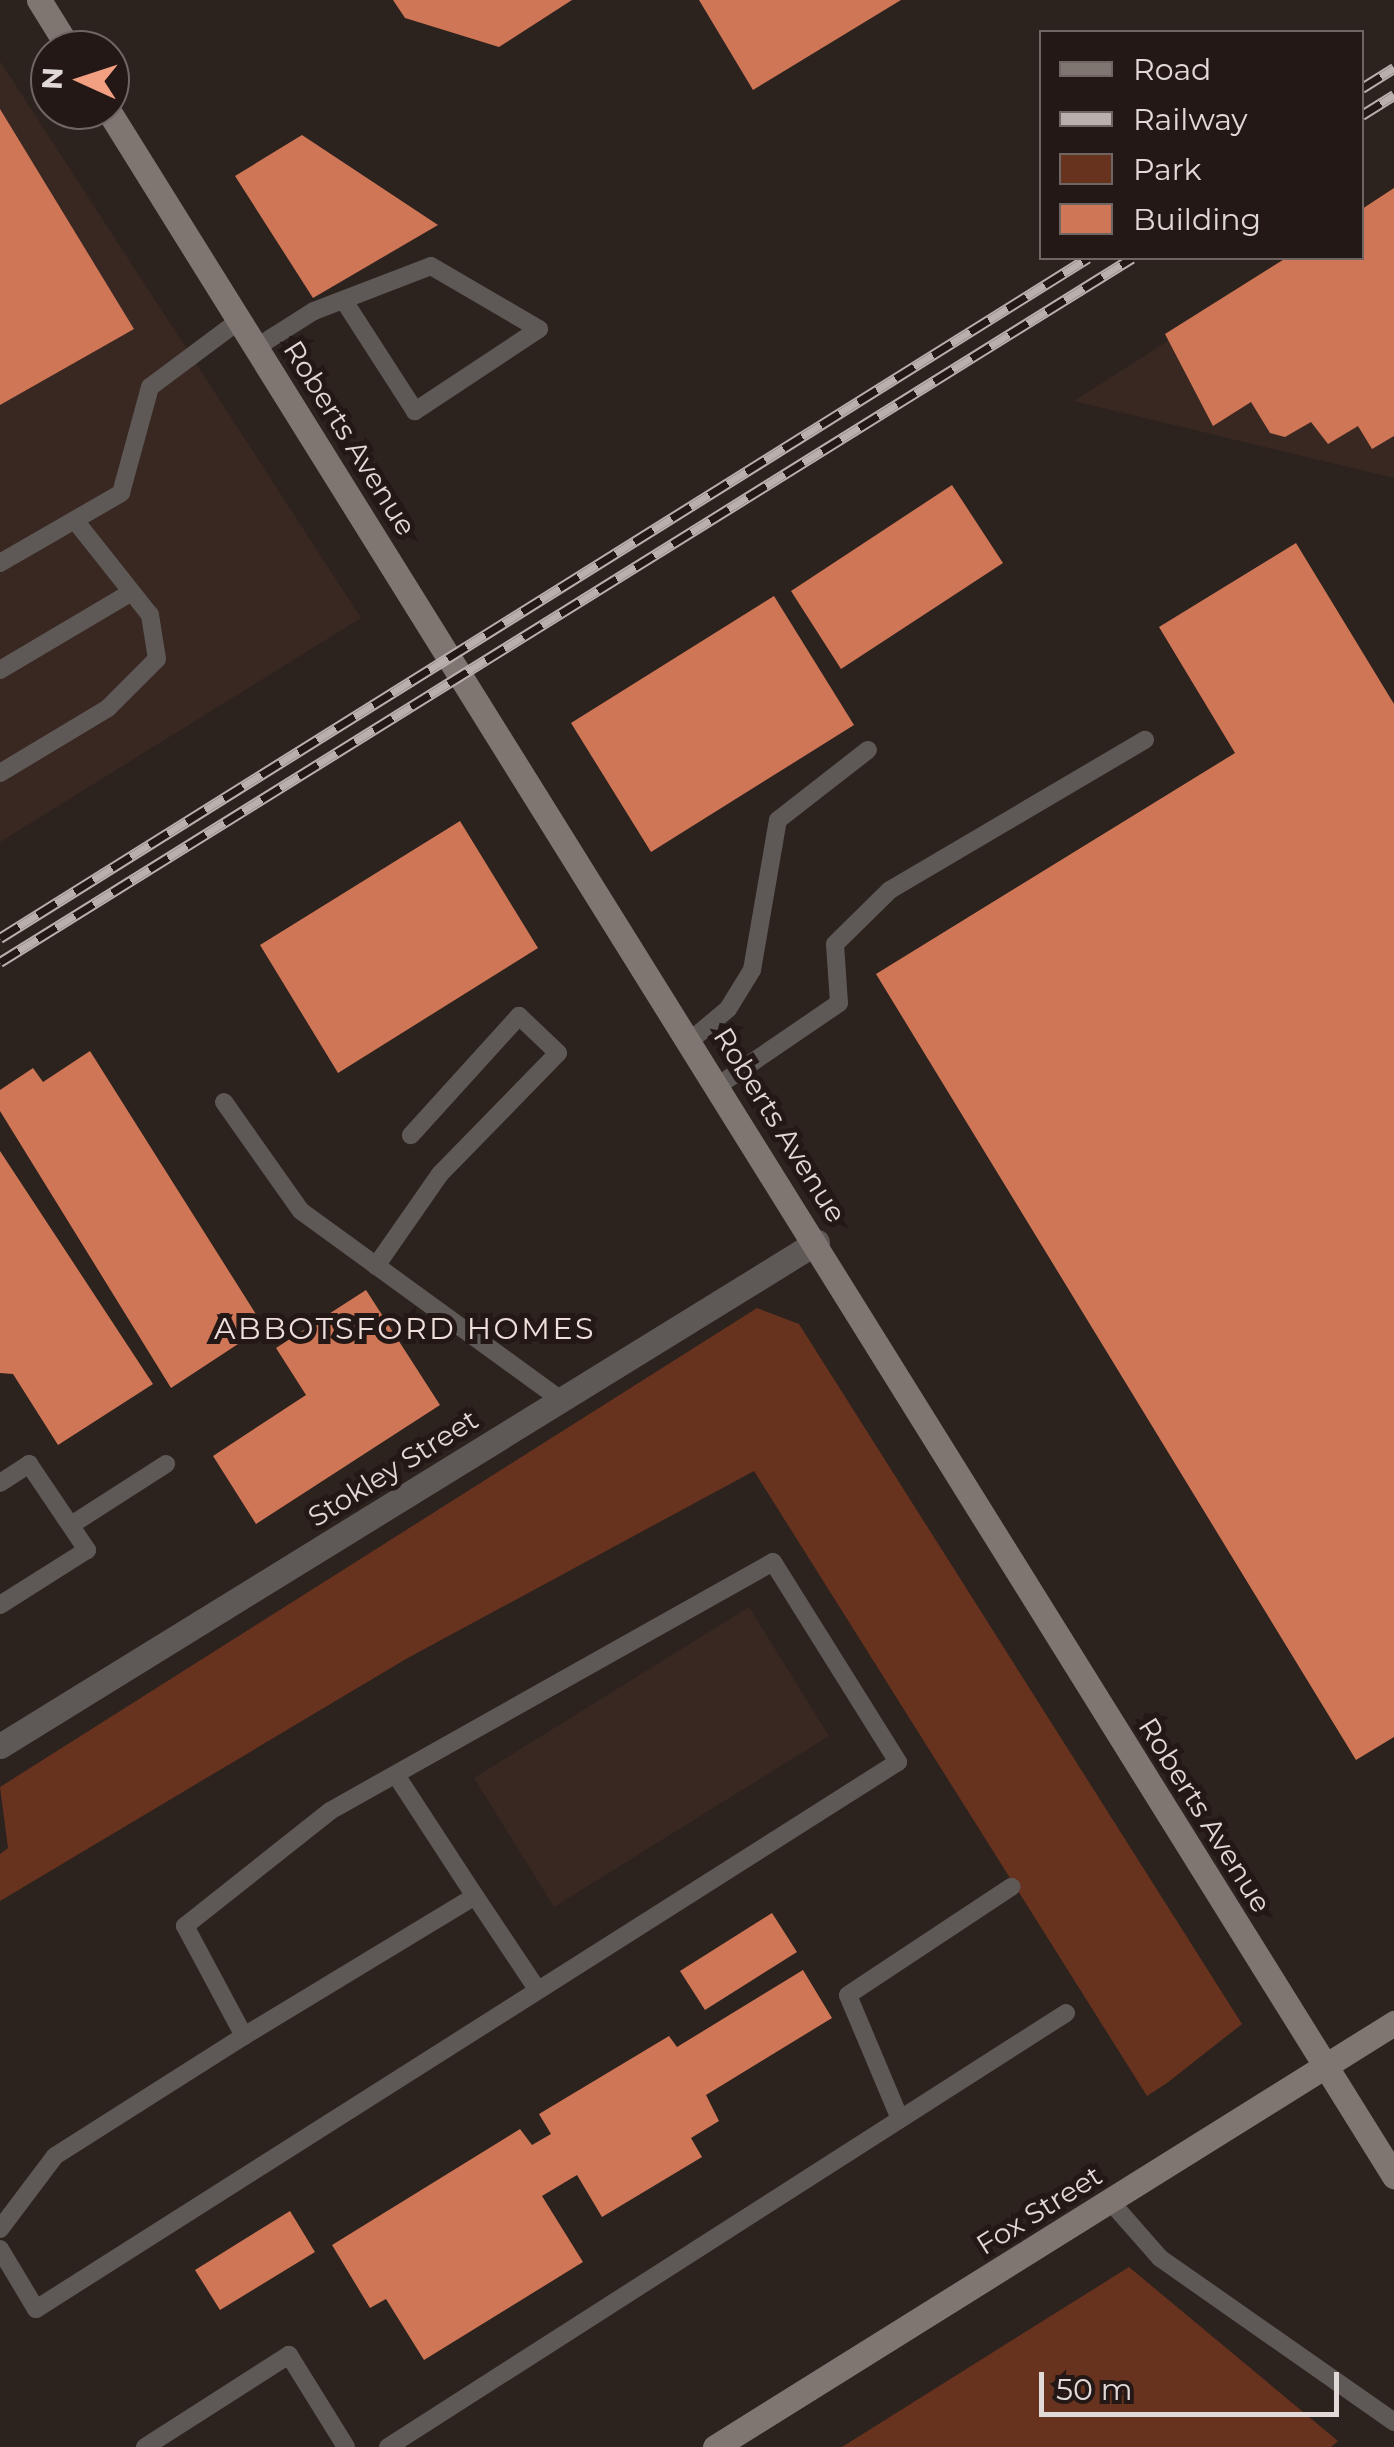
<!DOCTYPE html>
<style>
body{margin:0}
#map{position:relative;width:1394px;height:2447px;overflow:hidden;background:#2c221e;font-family:Montserrat,sans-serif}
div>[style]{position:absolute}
.built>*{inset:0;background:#392822}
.green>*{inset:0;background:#67321e}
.building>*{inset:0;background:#cf7656}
.lane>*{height:18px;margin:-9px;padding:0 9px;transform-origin:9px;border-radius:9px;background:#5e5856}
.street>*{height:25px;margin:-12.5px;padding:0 12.5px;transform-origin:12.5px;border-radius:12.5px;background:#5e5856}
.secondary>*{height:25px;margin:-12.5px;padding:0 12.5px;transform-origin:12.5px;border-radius:12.5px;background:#7f7672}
.rail>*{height:11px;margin-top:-5.5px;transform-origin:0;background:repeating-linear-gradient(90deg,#231815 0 22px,#b9b0ae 0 44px);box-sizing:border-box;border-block:2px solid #b9b0ae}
span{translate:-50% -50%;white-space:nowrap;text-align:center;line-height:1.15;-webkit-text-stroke:10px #231815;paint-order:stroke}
.street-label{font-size:28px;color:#e1d9d7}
.neighbourhood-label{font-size:30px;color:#eedfda;letter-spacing:2.5px}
.legend{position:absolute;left:1039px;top:30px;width:325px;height:230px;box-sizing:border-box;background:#231815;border:2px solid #6f6563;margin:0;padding:12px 18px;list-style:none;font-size:30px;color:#e1d9d7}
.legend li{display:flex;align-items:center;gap:20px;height:50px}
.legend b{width:50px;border:2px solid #6f6563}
.north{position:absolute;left:30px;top:30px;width:100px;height:100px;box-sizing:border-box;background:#231815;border:2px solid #6f6563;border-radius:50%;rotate:273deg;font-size:28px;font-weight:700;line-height:40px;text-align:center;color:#e1d9d7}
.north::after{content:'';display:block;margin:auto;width:35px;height:45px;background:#f39f82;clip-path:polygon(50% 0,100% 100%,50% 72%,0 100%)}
.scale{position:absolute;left:1039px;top:2372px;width:300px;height:45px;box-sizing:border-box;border:5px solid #e1d9d7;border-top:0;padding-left:12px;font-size:30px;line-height:35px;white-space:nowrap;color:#e1d9d7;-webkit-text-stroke:8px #231815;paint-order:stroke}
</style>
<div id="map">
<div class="built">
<i style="clip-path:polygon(0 61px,361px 618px,0 842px)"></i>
<i style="clip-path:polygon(1394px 196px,1394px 478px,1074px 401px,1297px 258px,1362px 258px,1362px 216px)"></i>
<i style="clip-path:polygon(749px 1607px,829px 1736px,554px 1907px,474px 1778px)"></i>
</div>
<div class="green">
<i style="clip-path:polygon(757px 1308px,799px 1324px,1242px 2024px,1167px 2083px,1147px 2096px,754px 1471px,406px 1659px,0 1901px,0 1854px,8px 1848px,0 1787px)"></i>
<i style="clip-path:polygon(1129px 2267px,1338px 2441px,1331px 2447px,842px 2447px)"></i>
</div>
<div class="building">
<i style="clip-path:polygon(393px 0,572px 0,499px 47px,405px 18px)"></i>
<i style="clip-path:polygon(699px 0,901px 0,753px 90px)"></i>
<i style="clip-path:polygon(0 109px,134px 329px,0 405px)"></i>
<i style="clip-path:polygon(302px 135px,438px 225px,313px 298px,235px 176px)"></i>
<i style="clip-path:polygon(1394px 188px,1394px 436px,1372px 449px,1358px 426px,1328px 444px,1311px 422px,1285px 437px,1270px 433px,1251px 402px,1213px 426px,1165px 334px,1286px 258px,1362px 258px,1362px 209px)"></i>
<i style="clip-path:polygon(952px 485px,1003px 563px,841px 669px,791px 591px)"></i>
<i style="clip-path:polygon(1296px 543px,1394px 704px,1394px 1737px,1356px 1760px,876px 974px,1235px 753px,1159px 627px)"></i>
<i style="clip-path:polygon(774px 596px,854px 725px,651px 852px,571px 723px)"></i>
<i style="clip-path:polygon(460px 821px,538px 948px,338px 1073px,260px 945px)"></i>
<i style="clip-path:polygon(90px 1051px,264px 1327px,171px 1388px,0 1111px,0 1090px,33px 1068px,43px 1082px)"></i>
<i style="clip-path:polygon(0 1151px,153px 1384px,58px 1445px,13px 1374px,0 1373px)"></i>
<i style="clip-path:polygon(366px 1290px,440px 1405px,256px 1524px,213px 1456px,306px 1395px,276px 1348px)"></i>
<i style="clip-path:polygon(772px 1913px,797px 1952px,705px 2010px,680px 1971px)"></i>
<i style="clip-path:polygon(803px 1970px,832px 2018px,706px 2095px,719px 2121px,691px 2138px,702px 2157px,602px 2217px,577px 2175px,542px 2196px,583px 2262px,424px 2360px,386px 2299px,370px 2308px,332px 2245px,520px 2129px,532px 2145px,551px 2134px,539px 2114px,669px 2036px,677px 2047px)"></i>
<i style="clip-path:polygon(290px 2211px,315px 2252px,220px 2310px,195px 2270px)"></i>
</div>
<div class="lane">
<i style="left:257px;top:347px;width:67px;rotate:-32.3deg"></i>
<i style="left:314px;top:311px;width:125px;rotate:-21deg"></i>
<i style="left:431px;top:266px;width:125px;rotate:30.3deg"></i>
<i style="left:539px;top:329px;width:149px;rotate:146.5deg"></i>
<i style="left:415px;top:411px;width:131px;rotate:-122.8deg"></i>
<i style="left:0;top:563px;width:140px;rotate:-30deg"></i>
<i style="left:121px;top:493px;width:110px;rotate:-74.7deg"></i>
<i style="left:150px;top:387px;width:112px;rotate:-36.7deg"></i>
<i style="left:0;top:670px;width:153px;rotate:-30.6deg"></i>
<i style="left:0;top:773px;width:126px;rotate:-31deg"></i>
<i style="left:108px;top:708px;width:69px;rotate:-45deg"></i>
<i style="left:157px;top:659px;width:45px;rotate:-99deg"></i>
<i style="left:150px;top:615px;width:116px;rotate:-128.4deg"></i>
<i style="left:691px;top:1040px;width:48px;rotate:-40deg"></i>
<i style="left:728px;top:1009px;width:46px;rotate:-58.4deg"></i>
<i style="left:752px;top:970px;width:152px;rotate:-80.2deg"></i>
<i style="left:778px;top:820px;width:114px;rotate:-37.9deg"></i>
<i style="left:719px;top:1085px;width:145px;rotate:-34.3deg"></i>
<i style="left:839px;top:1003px;width:59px;rotate:-93.9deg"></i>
<i style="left:835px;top:944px;width:77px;rotate:-44.5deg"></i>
<i style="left:890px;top:890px;width:296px;rotate:-30.5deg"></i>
<i style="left:224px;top:1102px;width:133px;rotate:54.8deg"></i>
<i style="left:301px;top:1211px;width:321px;rotate:36deg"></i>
<i style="left:376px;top:1266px;width:112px;rotate:-55.2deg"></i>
<i style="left:440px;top:1174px;width:169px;rotate:-45.7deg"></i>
<i style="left:558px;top:1053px;width:54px;rotate:-136.5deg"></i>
<i style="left:519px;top:1016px;width:161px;rotate:132.2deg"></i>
<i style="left:0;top:1483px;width:35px;rotate:-33deg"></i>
<i style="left:29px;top:1464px;width:104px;rotate:56deg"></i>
<i style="left:87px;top:1550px;width:103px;rotate:147.7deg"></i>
<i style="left:71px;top:1525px;width:113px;rotate:-32.7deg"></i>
<i style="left:396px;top:1775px;width:145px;rotate:56.9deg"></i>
<i style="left:244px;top:2036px;width:270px;rotate:-31.2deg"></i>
<i style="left:475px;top:1896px;width:112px;rotate:56.3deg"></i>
<i style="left:900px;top:2119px;width:134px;rotate:-112.8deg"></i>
<i style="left:848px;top:1995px;width:196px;rotate:-33.5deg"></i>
<i style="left:1110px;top:2201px;width:76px;rotate:48.7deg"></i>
<i style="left:1160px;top:2258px;width:286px;rotate:35deg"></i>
<i style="left:0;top:2229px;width:91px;rotate:-53deg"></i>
<i style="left:55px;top:2156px;width:224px;rotate:-32.4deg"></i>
<i style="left:244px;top:2036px;width:125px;rotate:-118.2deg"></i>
<i style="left:185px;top:1926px;width:185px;rotate:-38.4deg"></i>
<i style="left:330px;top:1811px;width:508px;rotate:-29.34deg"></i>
<i style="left:773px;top:1562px;width:236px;rotate:58deg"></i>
<i style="left:898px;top:1762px;width:1021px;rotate:147.6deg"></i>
<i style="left:36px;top:2309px;width:70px;rotate:-121deg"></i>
<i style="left:145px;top:2447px;width:171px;rotate:-32.6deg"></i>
<i style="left:289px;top:2355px;width:108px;rotate:58.2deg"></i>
<i style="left:388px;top:2447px;width:805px;rotate:-32.62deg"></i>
</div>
<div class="street">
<i style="left:0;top:1746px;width:960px;rotate:-31.67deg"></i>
</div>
<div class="secondary">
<i style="left:39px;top:0;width:59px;rotate:58.2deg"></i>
<i style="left:108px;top:110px;width:2434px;rotate:58.1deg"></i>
<i style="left:715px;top:2447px;width:801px;rotate:-31.98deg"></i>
</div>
<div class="rail">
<i style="left:1362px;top:88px;width:38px;rotate:-32deg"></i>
<i style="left:1362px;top:115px;width:38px;rotate:-32deg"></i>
<i style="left:0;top:938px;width:1283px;rotate:-32.01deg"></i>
<i style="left:0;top:962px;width:1333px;rotate:-31.88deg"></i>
</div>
<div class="street-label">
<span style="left:350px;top:438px;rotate:58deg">Roberts Avenue</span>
<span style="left:780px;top:1125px;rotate:58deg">Roberts Avenue</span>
<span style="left:393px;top:1468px;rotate:-32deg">Stokley Street</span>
<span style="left:1205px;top:1815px;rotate:58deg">Roberts Avenue</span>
<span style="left:1039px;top:2210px;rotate:-32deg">Fox Street</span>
</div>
<div class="neighbourhood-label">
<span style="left:405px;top:1329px">ABBOTSFORD HOMES</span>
</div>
<ul class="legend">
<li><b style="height:12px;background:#7f7672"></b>Road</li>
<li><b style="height:12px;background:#b9b0ae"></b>Railway</li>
<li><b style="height:28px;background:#67321e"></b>Park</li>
<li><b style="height:28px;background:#cf7656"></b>Building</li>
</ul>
<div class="north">N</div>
<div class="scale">50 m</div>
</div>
